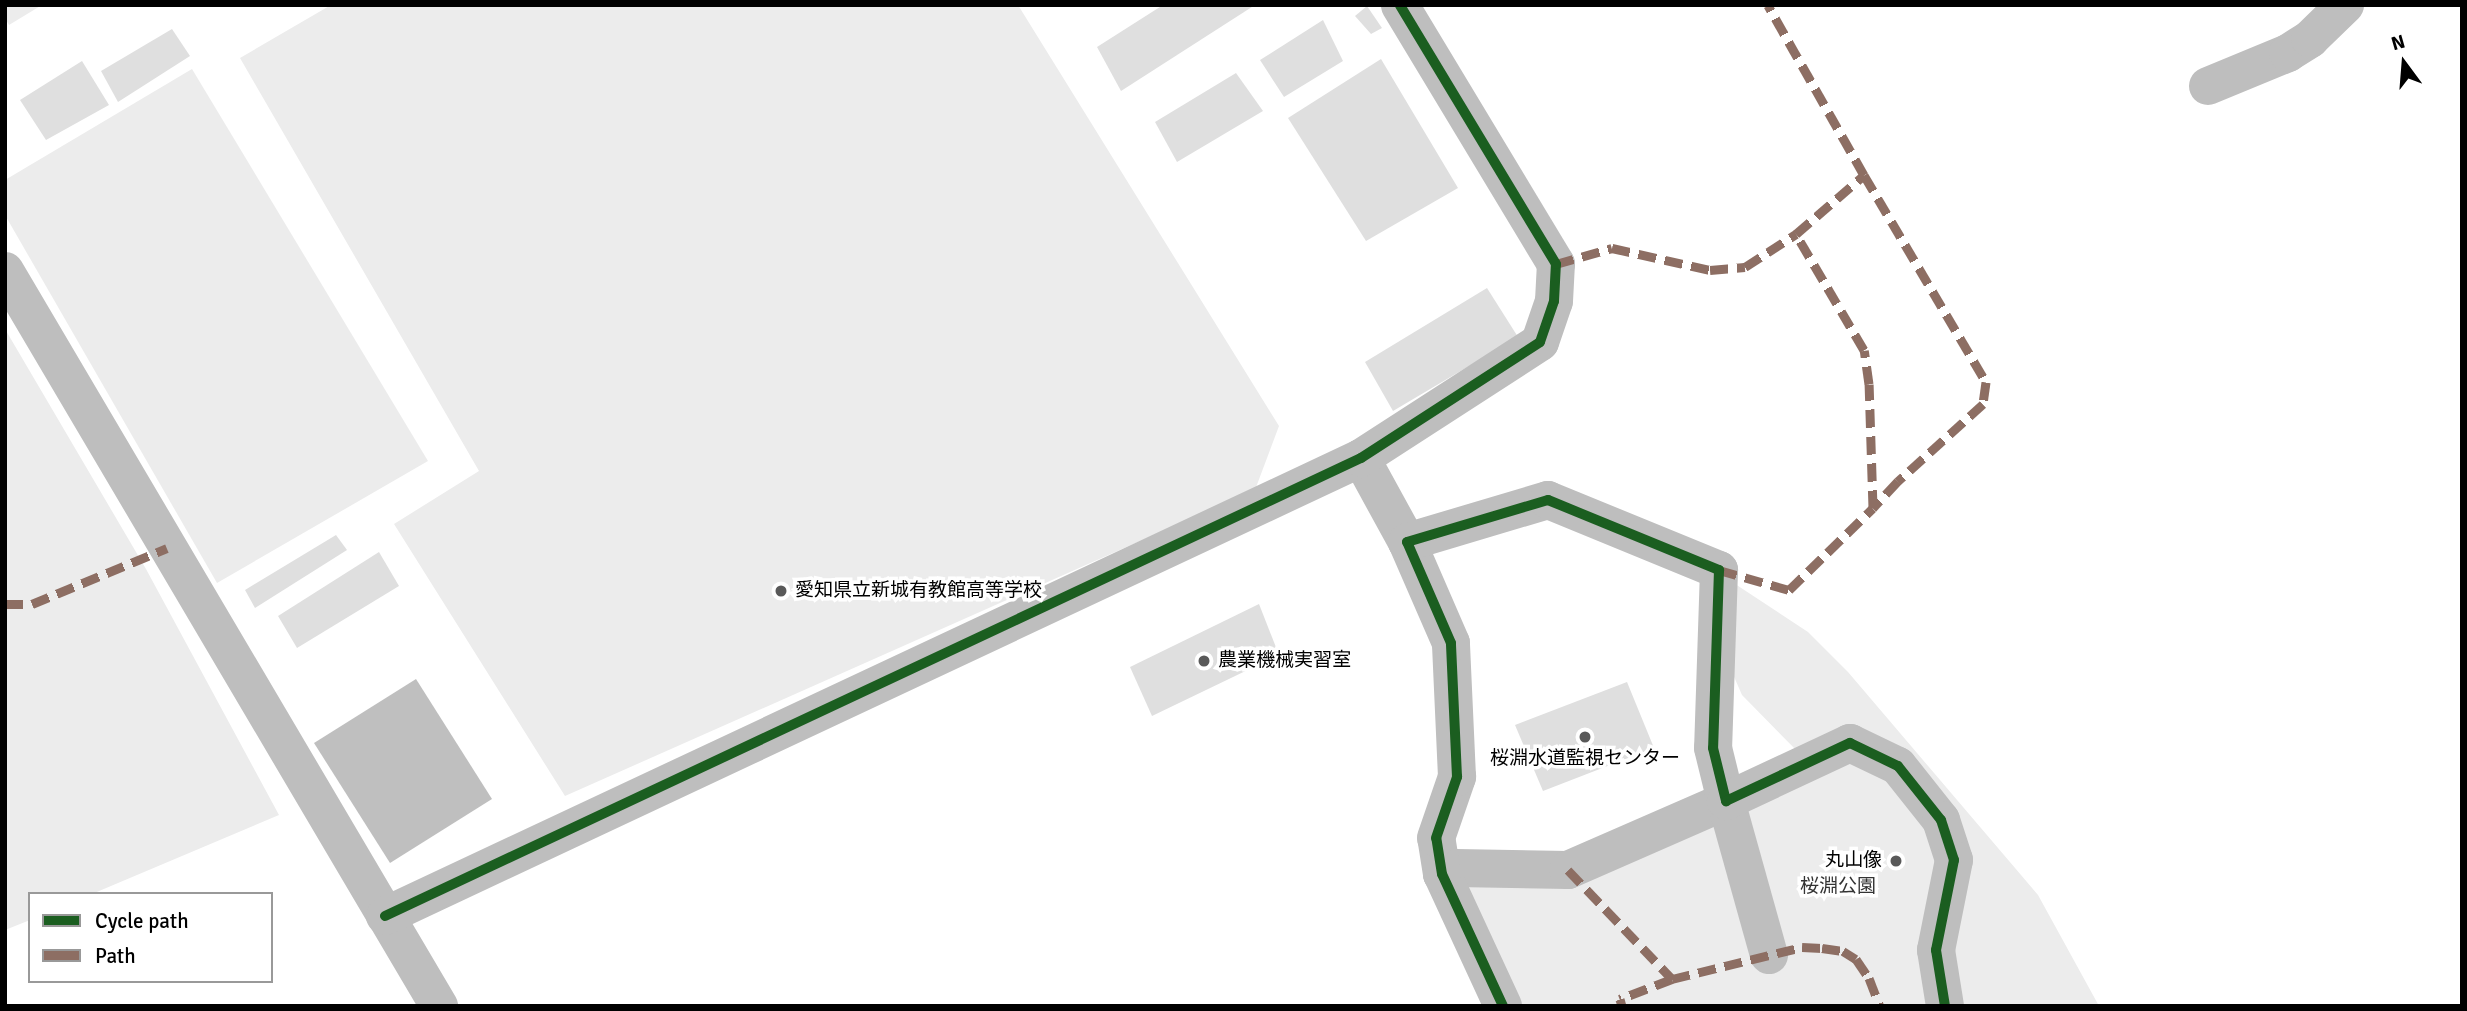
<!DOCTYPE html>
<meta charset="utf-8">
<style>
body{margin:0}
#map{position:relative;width:2467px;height:1011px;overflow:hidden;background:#fff;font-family:Signika,"Noto Sans JP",sans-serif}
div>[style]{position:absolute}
.green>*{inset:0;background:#ececec}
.water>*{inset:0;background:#bfbfbf}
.building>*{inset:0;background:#dfdfdf}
.minor>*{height:38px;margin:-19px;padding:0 19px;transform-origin:19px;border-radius:19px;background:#bebebe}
.quiet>*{height:9px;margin-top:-4.5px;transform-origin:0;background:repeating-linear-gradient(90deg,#8d6e63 0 18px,transparent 0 27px)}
.cycleway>*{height:10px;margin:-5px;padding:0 5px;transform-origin:5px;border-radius:5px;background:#1b5e20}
.dots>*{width:19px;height:19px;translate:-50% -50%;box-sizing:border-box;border:4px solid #fff;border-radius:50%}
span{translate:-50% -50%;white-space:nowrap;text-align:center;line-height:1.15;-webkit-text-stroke:7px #fff;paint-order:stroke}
.poi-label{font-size:19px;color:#000}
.left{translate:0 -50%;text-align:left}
.right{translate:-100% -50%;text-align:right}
.park-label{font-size:19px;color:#333}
.frame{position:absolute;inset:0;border:7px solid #000;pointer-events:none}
.legend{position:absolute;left:28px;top:892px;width:245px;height:91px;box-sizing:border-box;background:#fff;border:2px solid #999;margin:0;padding:9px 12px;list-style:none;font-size:21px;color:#000}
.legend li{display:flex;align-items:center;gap:14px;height:35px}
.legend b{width:35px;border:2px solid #999}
.north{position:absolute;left:2369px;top:28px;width:70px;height:70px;-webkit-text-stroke:5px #fff;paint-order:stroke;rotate:344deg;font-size:19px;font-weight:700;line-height:28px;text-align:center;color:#000}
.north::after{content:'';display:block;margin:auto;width:24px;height:32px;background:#000;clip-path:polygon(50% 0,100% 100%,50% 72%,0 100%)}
</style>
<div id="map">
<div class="green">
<i style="clip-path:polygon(5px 5px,42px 5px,9px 25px,5px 18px)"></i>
<i style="clip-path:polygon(331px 5px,1018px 5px,1279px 426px,1255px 490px,565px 796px,394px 524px,479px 471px,240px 58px)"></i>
<i style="clip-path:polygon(192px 69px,428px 461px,217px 583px,5px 215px,5px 180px)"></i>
<i style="clip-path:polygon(5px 329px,146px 569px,279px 815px,92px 894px,30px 894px,30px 920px,5px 930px)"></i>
<i style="clip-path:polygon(1723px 576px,1808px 632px,1848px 672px,2038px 895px,2099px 1006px,1512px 1006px,1452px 883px,1550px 884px,1799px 753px,1742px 695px,1721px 647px)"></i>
</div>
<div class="water">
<i style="clip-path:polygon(416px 679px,492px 799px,390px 863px,314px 743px)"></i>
</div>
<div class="building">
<i style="clip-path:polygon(1163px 5px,1255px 5px,1121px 91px,1097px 47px)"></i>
<i style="clip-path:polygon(1367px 6px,1382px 28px,1371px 34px,1355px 16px)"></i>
<i style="clip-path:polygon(1323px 20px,1343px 61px,1284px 97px,1260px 60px)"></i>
<i style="clip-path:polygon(172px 29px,190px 56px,118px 102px,101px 71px)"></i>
<i style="clip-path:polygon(1381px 59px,1458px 188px,1366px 241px,1288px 118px)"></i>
<i style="clip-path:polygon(82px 61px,109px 105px,46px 140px,20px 100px)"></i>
<i style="clip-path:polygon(1236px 73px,1263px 111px,1177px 162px,1155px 122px)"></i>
<i style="clip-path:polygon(1487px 288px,1518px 337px,1393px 411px,1365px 362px)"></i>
<i style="clip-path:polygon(336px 535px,347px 550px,255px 608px,245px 590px)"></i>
<i style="clip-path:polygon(379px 552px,399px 586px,297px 648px,278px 616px)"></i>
<i style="clip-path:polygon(1259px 604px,1279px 655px,1152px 716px,1130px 667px)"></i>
<i style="clip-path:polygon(1627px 682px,1654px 748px,1543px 791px,1515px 725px)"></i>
</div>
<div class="minor">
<i style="left:2208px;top:86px;width:87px;rotate:-22.4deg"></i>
<i style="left:2288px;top:53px;width:26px;rotate:-32deg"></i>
<i style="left:2310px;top:39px;width:49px;rotate:-44.2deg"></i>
<i style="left:5px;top:271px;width:854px;rotate:59.44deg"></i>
<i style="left:1361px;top:458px;width:96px;rotate:61.3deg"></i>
<i style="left:1442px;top:874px;width:15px;rotate:-23deg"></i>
<i style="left:1456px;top:868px;width:112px;rotate:1deg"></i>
<i style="left:1568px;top:870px;width:172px;rotate:-23.6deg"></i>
<i style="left:1726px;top:801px;width:160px;rotate:74.4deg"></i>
<i style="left:385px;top:916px;width:1078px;rotate:-25.14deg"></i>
<i style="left:1361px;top:458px;width:213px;rotate:-32.9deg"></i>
<i style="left:1540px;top:342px;width:43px;rotate:-71.1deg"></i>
<i style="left:1554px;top:301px;width:37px;rotate:-87deg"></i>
<i style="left:1556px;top:264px;width:302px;rotate:-121.1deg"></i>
<i style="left:1503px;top:1006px;width:145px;rotate:-114.8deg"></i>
<i style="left:1442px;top:874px;width:36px;rotate:-99deg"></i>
<i style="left:1436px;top:838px;width:65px;rotate:-71deg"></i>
<i style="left:1457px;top:777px;width:134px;rotate:-92.6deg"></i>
<i style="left:1451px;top:643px;width:110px;rotate:-113.5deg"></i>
<i style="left:1407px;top:542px;width:147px;rotate:-16.6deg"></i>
<i style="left:1548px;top:500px;width:185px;rotate:22.3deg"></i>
<i style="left:1719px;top:570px;width:178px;rotate:91.9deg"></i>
<i style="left:1713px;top:748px;width:55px;rotate:76.2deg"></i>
<i style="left:1726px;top:801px;width:137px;rotate:-25.1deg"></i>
<i style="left:1850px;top:743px;width:53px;rotate:25.6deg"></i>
<i style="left:1898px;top:766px;width:69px;rotate:51.5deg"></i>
<i style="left:1941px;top:820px;width:42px;rotate:72deg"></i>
<i style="left:1954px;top:860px;width:92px;rotate:101.3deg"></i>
<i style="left:1936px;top:950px;width:57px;rotate:80.9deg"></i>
</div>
<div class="quiet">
<i style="left:1864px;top:175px;width:240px;rotate:59.5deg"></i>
<i style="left:1986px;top:382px;width:22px;rotate:98deg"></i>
<i style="left:1983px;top:404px;width:115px;rotate:137.8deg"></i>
<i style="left:1898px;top:481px;width:37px;rotate:133deg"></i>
<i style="left:1556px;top:264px;width:58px;rotate:-15.9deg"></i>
<i style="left:1612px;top:248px;width:100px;rotate:12.7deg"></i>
<i style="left:1710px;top:270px;width:35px;rotate:-5deg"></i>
<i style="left:1745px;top:267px;width:61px;rotate:-32.9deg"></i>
<i style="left:1796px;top:234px;width:90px;rotate:-40.9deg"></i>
<i style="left:1864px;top:175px;width:195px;rotate:-119.5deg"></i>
<i style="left:1719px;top:570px;width:73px;rotate:15.9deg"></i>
<i style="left:1789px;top:590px;width:117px;rotate:-44.3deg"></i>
<i style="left:1873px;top:508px;width:124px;rotate:-91.8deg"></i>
<i style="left:1869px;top:384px;width:34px;rotate:-98deg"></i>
<i style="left:1864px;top:350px;width:134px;rotate:-120.4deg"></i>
<i style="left:5px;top:604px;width:27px"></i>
<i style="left:32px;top:604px;width:146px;rotate:-22.5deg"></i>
<i style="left:1568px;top:870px;width:151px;rotate:46.3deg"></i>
<i style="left:1672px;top:979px;width:56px;rotate:159deg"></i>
<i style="left:1620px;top:999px;width:7px;rotate:74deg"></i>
<i style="left:1672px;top:979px;width:134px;rotate:-13.8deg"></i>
<i style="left:1802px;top:947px;width:20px;rotate:3deg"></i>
<i style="left:1822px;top:948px;width:21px;rotate:8deg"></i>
<i style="left:1843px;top:951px;width:15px;rotate:32deg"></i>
<i style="left:1856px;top:959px;width:23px;rotate:56deg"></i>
<i style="left:1869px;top:978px;width:30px;rotate:69deg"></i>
</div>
<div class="cycleway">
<i style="left:385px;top:916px;width:1078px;rotate:-25.14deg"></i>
<i style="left:1361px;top:458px;width:213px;rotate:-32.9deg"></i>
<i style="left:1540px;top:342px;width:43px;rotate:-71.1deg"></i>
<i style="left:1554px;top:301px;width:37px;rotate:-87deg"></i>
<i style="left:1556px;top:264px;width:302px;rotate:-121.1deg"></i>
<i style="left:1503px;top:1006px;width:145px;rotate:-114.8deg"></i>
<i style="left:1442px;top:874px;width:36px;rotate:-99deg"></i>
<i style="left:1436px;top:838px;width:65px;rotate:-71deg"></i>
<i style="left:1457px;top:777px;width:134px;rotate:-92.6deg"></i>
<i style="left:1451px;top:643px;width:110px;rotate:-113.5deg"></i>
<i style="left:1407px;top:542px;width:147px;rotate:-16.6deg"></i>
<i style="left:1548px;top:500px;width:185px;rotate:22.3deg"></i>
<i style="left:1719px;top:570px;width:178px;rotate:91.9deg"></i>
<i style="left:1713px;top:748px;width:55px;rotate:76.2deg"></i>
<i style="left:1726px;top:801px;width:137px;rotate:-25.1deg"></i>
<i style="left:1850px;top:743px;width:53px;rotate:25.6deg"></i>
<i style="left:1898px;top:766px;width:69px;rotate:51.5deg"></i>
<i style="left:1941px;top:820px;width:42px;rotate:72deg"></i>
<i style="left:1954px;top:860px;width:92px;rotate:101.3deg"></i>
<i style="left:1936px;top:950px;width:57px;rotate:80.9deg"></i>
</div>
<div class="dots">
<i style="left:781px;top:591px;background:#595959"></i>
<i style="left:1204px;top:661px;background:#595959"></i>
<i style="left:1585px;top:737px;background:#595959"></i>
<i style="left:1896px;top:861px;background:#595959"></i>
</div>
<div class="poi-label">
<span class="left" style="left:795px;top:591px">愛知県立新城有教館高等学校</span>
<span class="left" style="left:1218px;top:661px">農業機械実習室</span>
<span style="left:1585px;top:759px">桜淵水道監視センター</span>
<span class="right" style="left:1882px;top:861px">丸山像</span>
</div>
<div class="park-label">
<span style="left:1838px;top:887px">桜淵公園</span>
</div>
<div class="frame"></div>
<ul class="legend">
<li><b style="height:9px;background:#1b5e20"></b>Cycle path</li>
<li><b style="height:9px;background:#8d6e63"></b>Path</li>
</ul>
<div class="north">N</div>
</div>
